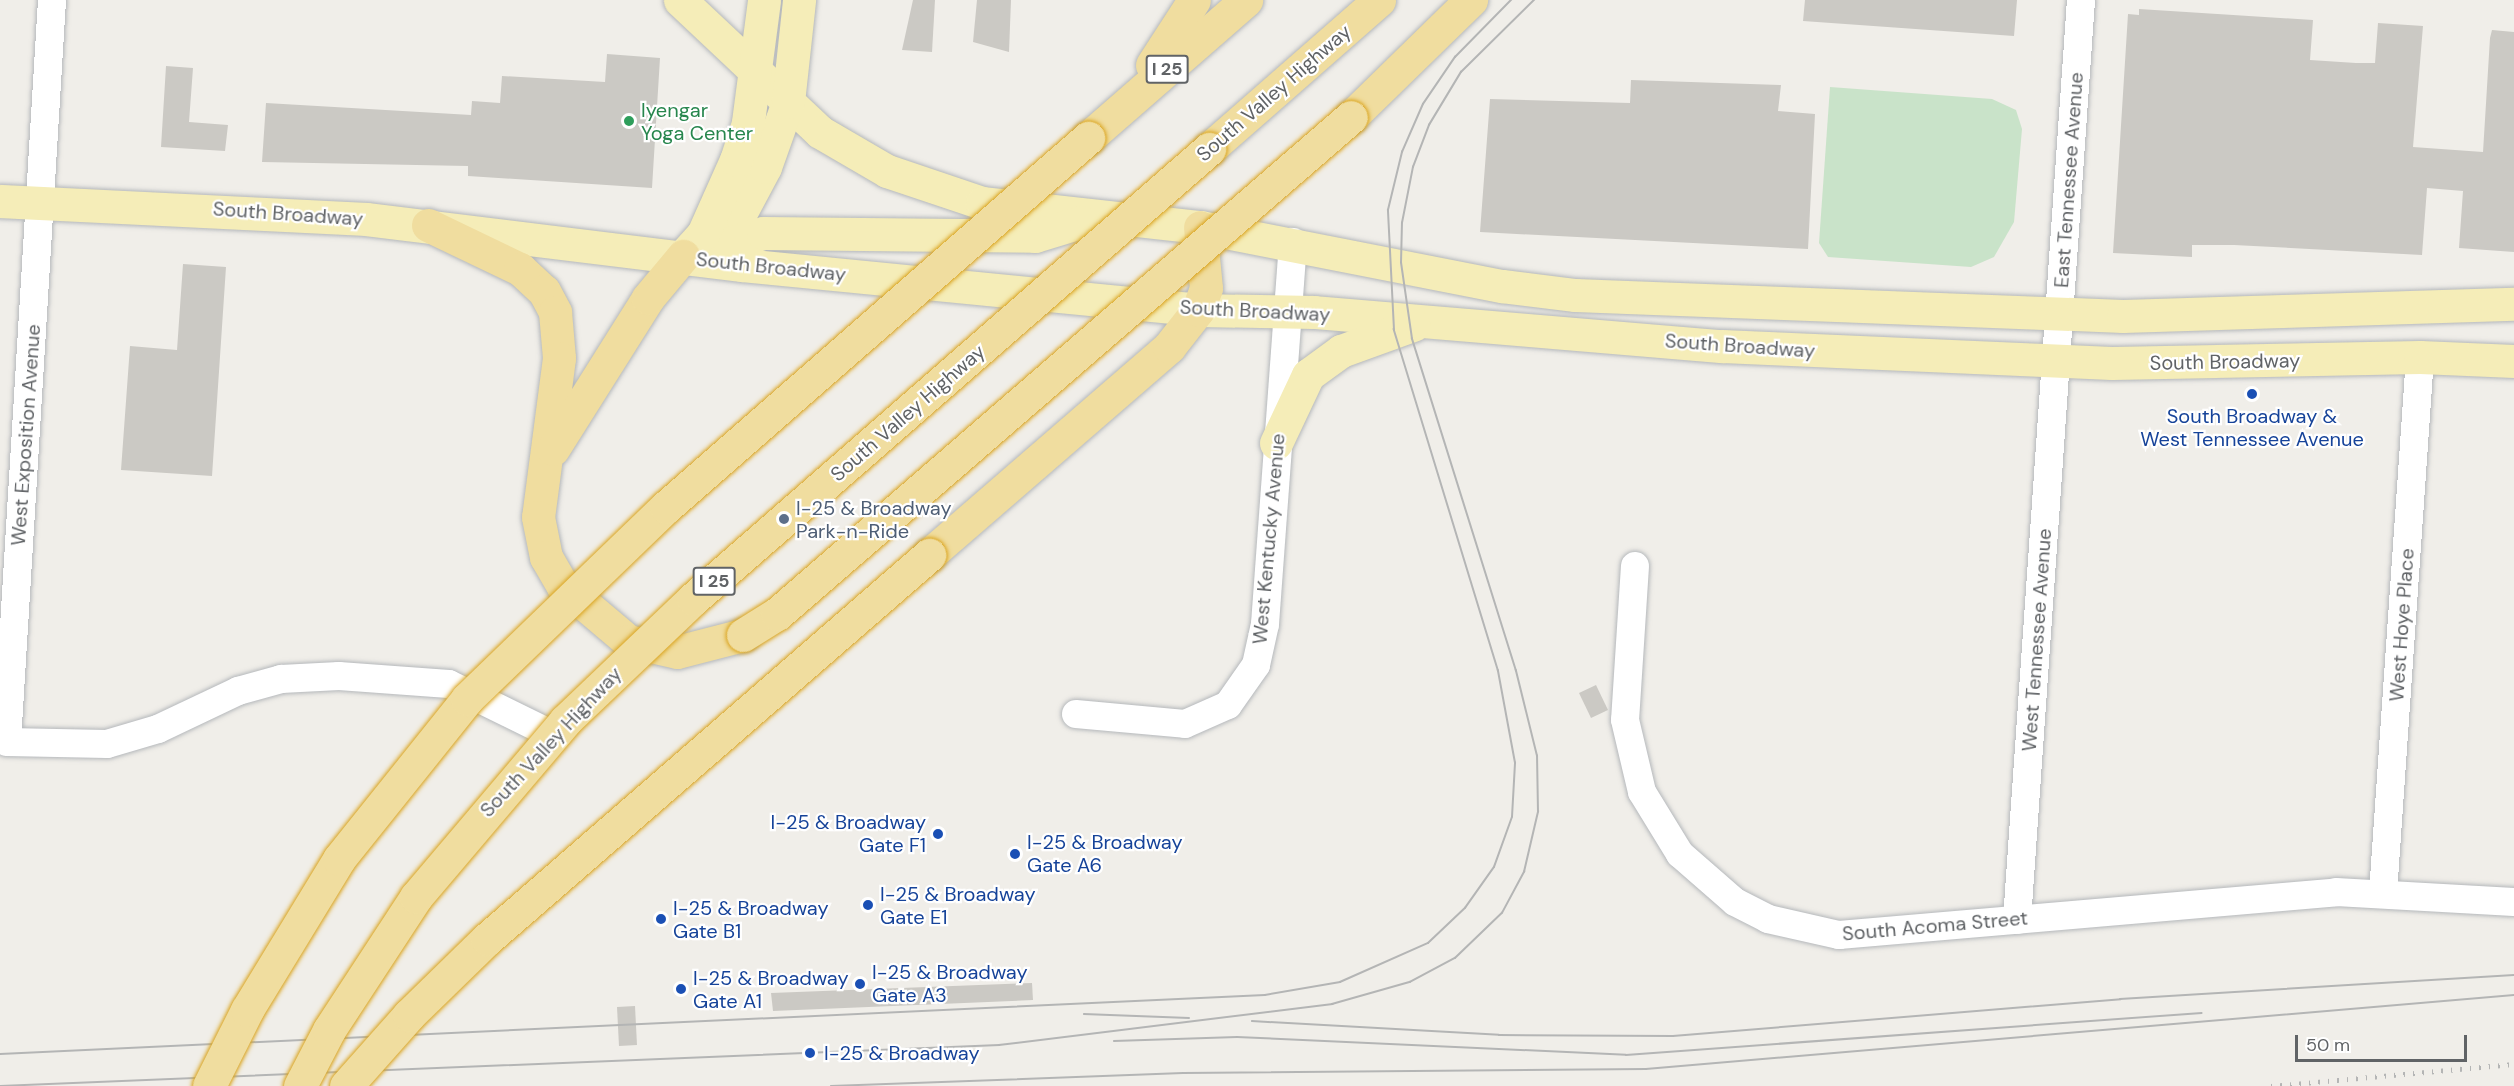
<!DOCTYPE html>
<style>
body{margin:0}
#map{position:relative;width:2514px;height:1086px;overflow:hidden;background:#f0eee9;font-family:"DM Sans",sans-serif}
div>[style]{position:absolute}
.green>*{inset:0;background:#c9e3c9}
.building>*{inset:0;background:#cbc9c4}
.roads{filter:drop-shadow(0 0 2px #b5b8bb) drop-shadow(0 0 2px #b5b8bb)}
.minor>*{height:28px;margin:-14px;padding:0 14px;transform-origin:14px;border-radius:14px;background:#fff}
.major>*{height:33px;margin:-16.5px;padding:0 16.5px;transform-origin:16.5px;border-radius:16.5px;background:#f5edb8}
.highway>*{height:33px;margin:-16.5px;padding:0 16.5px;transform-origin:16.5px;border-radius:16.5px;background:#f0dd9f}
.tram>*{height:1.5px;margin:-0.75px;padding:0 0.75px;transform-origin:0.75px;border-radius:0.75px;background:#b4b5b5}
.rail>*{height:4.5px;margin-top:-2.25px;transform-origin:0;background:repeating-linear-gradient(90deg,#b4b5b5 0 1.5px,transparent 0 9.5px)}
.bridges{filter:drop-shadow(0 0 2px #daa41e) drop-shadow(0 0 2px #daa41e)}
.highway-bridge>*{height:33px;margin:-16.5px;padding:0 16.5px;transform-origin:16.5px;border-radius:16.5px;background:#f0dd9f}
.dots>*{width:16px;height:16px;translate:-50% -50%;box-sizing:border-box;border:3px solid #fff;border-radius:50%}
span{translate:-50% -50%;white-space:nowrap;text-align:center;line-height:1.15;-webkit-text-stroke:4.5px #fff;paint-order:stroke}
.shield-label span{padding:2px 4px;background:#fff;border:2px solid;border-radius:4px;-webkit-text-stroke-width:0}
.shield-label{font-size:18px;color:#606366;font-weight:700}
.street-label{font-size:20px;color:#606366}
.leisure-label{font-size:20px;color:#27864d}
.left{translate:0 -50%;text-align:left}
.transit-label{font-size:20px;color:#164399}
.right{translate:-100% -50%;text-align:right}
.service-label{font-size:20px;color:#4e5e75}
.scale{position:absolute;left:2295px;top:1035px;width:172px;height:27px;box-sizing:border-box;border:3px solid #606366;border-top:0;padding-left:8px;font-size:18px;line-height:21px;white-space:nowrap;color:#606366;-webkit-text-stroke:4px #fff;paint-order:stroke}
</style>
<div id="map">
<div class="green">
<i style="clip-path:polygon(1830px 87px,1992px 99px,2016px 110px,2022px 129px,2014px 222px,1994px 257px,1971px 267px,1828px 257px,1819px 243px)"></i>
</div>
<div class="building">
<i style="clip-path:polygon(913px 0,935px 0,932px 52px,902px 50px)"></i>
<i style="clip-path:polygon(977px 0,1011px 0,1009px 52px,973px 42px)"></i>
<i style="clip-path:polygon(1805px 0,2017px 0,2014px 36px,1803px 21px)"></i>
<i style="clip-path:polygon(2139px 9px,2313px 20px,2310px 60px,2356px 63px,2375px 63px,2378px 23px,2423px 26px,2413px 147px,2483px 152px,2490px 38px,2492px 30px,2514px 32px,2514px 252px,2459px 248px,2463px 191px,2427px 188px,2422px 255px,2234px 245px,2192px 245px,2192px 257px,2113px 253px,2128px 14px,2139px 15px)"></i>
<i style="clip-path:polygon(607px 54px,660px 58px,652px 188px,468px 176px,468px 166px,262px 162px,266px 103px,471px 115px,472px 101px,500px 103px,502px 76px,605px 82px)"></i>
<i style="clip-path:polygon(166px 66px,193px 68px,189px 122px,228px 125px,225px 151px,161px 147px)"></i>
<i style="clip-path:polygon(1631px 80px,1781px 85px,1778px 111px,1815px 114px,1808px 249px,1480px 232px,1490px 99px,1630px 103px)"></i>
<i style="clip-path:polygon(183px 264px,226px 267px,212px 476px,121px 470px,130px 346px,177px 350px)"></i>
<i style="clip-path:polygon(1596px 685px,1608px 710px,1591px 718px,1579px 693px)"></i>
<i style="clip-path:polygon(1032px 983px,1033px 1000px,773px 1011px,771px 993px)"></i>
<i style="clip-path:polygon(635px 1006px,637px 1045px,619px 1046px,617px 1007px)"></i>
</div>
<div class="roads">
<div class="minor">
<i style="left:52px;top:0;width:743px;rotate:93.47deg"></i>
<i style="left:7px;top:742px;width:100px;rotate:1.1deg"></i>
<i style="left:107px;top:744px;width:53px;rotate:-16.4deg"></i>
<i style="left:158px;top:729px;width:89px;rotate:-25.4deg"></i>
<i style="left:238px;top:691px;width:45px;rotate:-15.6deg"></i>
<i style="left:281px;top:679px;width:58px;rotate:-3deg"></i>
<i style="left:339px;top:676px;width:110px;rotate:4.2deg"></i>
<i style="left:449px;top:684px;width:102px;rotate:26.1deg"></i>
<i style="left:1635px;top:566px;width:154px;rotate:93.7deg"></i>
<i style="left:1625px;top:720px;width:74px;rotate:76.7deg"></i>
<i style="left:1642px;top:792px;width:73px;rotate:58.5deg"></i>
<i style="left:1680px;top:854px;width:73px;rotate:41.1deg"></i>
<i style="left:1735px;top:902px;width:37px;rotate:27deg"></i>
<i style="left:1768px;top:919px;width:73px;rotate:12.7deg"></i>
<i style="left:1839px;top:935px;width:499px;rotate:-4.9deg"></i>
<i style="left:2336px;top:892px;width:178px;rotate:3.2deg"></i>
<i style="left:1076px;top:714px;width:109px;rotate:5.2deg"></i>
<i style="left:1185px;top:724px;width:47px;rotate:-23.8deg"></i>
<i style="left:1228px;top:705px;width:49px;rotate:-55deg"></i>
<i style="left:1256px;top:665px;width:42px;rotate:-77.6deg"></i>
<i style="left:1265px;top:624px;width:383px;rotate:-85.8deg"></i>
<i style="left:2383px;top:893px;width:537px;rotate:-86.05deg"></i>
<i style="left:2017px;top:920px;width:922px;rotate:-86.02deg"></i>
</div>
<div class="major">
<i style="left:680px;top:0;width:192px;rotate:43.3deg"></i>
<i style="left:820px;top:132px;width:78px;rotate:30.2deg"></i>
<i style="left:887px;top:171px;width:100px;rotate:18.6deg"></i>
<i style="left:982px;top:203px;width:219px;rotate:6.3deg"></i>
<i style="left:1200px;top:227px;width:308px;rotate:11.1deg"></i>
<i style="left:1502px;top:286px;width:74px;rotate:7deg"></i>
<i style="left:1575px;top:295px;width:548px;rotate:2.19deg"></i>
<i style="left:2123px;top:316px;width:391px;rotate:-1.8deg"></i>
<i style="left:0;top:201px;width:366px;rotate:2.8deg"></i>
<i style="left:366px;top:219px;width:379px;rotate:7deg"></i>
<i style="left:742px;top:265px;width:458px;rotate:5.6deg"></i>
<i style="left:1198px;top:310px;width:116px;rotate:1deg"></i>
<i style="left:1314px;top:312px;width:409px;rotate:4.8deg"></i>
<i style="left:1722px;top:346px;width:390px;rotate:2.5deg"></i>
<i style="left:2112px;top:363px;width:308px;rotate:-1.1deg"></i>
<i style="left:2420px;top:357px;width:94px;rotate:2.4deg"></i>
<i style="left:703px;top:234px;width:42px;rotate:-28.4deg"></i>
<i style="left:740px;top:214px;width:53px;rotate:-62deg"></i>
<i style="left:765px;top:167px;width:69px;rotate:-70.5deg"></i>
<i style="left:788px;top:102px;width:103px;rotate:-83.8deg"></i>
<i style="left:688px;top:255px;width:78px;rotate:-16.3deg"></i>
<i style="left:763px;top:233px;width:272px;rotate:0.6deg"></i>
<i style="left:1035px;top:236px;width:48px;rotate:-16.9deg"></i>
<i style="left:683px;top:256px;width:30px;rotate:-48deg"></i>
<i style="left:703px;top:234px;width:81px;rotate:-66deg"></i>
<i style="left:736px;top:160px;width:40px;rotate:-72deg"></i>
<i style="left:748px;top:122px;width:123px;rotate:-82.5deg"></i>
<i style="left:1276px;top:443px;width:75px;rotate:-64.8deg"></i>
<i style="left:1308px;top:375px;width:41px;rotate:-36deg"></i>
<i style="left:1341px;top:351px;width:77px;rotate:-19.9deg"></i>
</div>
<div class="highway">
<i style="left:1152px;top:65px;width:77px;rotate:-57.1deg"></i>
<i style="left:1351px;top:117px;width:168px;rotate:-44.3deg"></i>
<i style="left:1088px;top:138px;width:210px;rotate:-41.1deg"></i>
<i style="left:1209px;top:149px;width:226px;rotate:-41.2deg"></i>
<i style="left:428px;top:225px;width:102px;rotate:25.6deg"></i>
<i style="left:520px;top:269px;width:33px;rotate:43deg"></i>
<i style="left:544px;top:291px;width:24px;rotate:62deg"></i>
<i style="left:555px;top:312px;width:46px;rotate:85deg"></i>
<i style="left:559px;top:358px;width:160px;rotate:97.5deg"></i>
<i style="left:538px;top:517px;width:41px;rotate:78.7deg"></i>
<i style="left:546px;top:557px;width:34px;rotate:60deg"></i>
<i style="left:563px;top:586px;width:85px;rotate:40.2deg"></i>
<i style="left:628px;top:641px;width:50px;rotate:12.7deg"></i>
<i style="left:677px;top:652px;width:68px;rotate:-14.4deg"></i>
<i style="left:553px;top:449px;width:178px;rotate:-57.8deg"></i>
<i style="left:648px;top:298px;width:55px;rotate:-50.2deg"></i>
<i style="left:929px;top:555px;width:318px;rotate:-40.9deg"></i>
<i style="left:1169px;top:347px;width:47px;rotate:-51.9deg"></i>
<i style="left:1198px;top:310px;width:23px;rotate:-70deg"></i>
<i style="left:1206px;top:288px;width:61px;rotate:-95.6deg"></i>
</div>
</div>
<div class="tram">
<i style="left:1084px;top:1014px;width:105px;rotate:2.2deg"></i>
<i style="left:1252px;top:1021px;width:247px;rotate:3.2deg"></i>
<i style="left:1499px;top:1035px;width:174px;rotate:0.3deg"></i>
<i style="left:1673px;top:1036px;width:449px;rotate:-4.7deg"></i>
<i style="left:2120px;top:999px;width:395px;rotate:-3.5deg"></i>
<i style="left:1114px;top:1041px;width:123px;rotate:-1.9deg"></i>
<i style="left:1237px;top:1037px;width:389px;rotate:2.6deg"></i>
<i style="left:1626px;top:1055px;width:577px;rotate:-4.18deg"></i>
<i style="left:0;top:1054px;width:1266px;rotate:-2.67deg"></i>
<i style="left:1265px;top:995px;width:76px;rotate:-9.8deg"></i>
<i style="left:1340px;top:982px;width:96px;rotate:-23.9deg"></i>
<i style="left:1428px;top:943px;width:51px;rotate:-43.4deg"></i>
<i style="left:1465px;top:908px;width:50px;rotate:-54.7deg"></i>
<i style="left:1494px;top:867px;width:53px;rotate:-70.2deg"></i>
<i style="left:1512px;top:817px;width:54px;rotate:-86.8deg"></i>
<i style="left:1515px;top:763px;width:94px;rotate:-100.5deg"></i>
<i style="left:1498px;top:671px;width:357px;rotate:-107deg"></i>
<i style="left:1394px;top:330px;width:120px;rotate:-92.9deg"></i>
<i style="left:1388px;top:210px;width:60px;rotate:-76.4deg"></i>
<i style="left:1402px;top:152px;width:52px;rotate:-66.4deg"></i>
<i style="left:1423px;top:104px;width:57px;rotate:-55.8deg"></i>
<i style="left:1455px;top:57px;width:80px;rotate:-45.5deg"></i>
<i style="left:0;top:1086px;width:1000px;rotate:-2.35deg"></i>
<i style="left:999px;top:1045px;width:336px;rotate:-7deg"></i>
<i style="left:1332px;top:1004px;width:81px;rotate:-15.8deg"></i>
<i style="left:1410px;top:982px;width:51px;rotate:-28.1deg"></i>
<i style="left:1455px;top:958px;width:65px;rotate:-43.8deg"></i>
<i style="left:1502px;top:913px;width:47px;rotate:-61.8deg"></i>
<i style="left:1524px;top:872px;width:62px;rotate:-76.9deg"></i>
<i style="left:1538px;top:812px;width:56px;rotate:-91deg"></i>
<i style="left:1537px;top:756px;width:88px;rotate:-103.9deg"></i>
<i style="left:1516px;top:671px;width:348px;rotate:-107.4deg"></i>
<i style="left:1412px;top:339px;width:77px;rotate:-98.2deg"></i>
<i style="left:1401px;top:263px;width:40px;rotate:-88.6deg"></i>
<i style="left:1402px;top:223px;width:57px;rotate:-78.9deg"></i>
<i style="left:1413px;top:167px;width:45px;rotate:-69.1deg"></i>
<i style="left:1429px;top:125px;width:62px;rotate:-58.9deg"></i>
<i style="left:1461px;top:72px;width:103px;rotate:-44.6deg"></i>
<i style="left:831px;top:1086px;width:352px;rotate:-2.1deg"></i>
<i style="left:1183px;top:1073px;width:463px;rotate:-0.5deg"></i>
<i style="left:1646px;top:1069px;width:871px;rotate:-4.87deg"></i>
</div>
<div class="rail">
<i style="left:2271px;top:1086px;width:244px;rotate:-5.2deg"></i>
</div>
<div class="bridges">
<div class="highway-bridge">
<i style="left:743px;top:635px;width:40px;rotate:-32deg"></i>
<i style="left:777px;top:614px;width:759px;rotate:-40.89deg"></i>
<i style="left:209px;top:1086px;width:85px;rotate:-63.4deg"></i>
<i style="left:247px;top:1010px;width:177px;rotate:-58.6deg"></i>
<i style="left:339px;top:859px;width:205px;rotate:-51.3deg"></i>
<i style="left:467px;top:699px;width:277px;rotate:-44deg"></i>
<i style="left:666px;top:507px;width:561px;rotate:-41.17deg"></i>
<i style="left:300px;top:1086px;width:63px;rotate:-62.6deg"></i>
<i style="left:329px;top:1030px;width:159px;rotate:-56.8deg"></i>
<i style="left:416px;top:897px;width:231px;rotate:-49.7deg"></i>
<i style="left:565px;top:721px;width:177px;rotate:-43.6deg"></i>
<i style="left:693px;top:599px;width:685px;rotate:-41.09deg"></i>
<i style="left:346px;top:1086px;width:95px;rotate:-48.4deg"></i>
<i style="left:409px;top:1015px;width:109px;rotate:-44.3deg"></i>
<i style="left:487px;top:939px;width:586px;rotate:-40.98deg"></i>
</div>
</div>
<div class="dots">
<i style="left:629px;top:121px;background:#2e9e5b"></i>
<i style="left:2252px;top:394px;background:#1a4fb4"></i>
<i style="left:784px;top:519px;background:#5c6f8a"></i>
<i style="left:938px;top:834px;background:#1a4fb4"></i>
<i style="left:1015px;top:854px;background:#1a4fb4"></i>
<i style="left:868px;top:905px;background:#1a4fb4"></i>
<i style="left:661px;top:919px;background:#1a4fb4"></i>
<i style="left:860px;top:984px;background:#1a4fb4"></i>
<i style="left:681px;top:989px;background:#1a4fb4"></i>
<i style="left:810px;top:1053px;background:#1a4fb4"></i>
</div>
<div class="shield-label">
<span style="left:1167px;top:69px">I 25</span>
<span style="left:714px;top:581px">I 25</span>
</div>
<div class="street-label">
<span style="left:1274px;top:93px;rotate:-41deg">South Valley Highway</span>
<span style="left:2069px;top:180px;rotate:-86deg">East Tennessee Avenue</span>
<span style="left:288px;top:214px;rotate:4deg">South Broadway</span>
<span style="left:771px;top:267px;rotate:6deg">South Broadway</span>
<span style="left:1255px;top:311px;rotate:3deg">South Broadway</span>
<span style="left:1740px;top:346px;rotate:4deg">South Broadway</span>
<span style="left:2225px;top:362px;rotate:-1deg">South Broadway</span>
<span style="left:908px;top:413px;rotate:-41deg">South Valley Highway</span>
<span style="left:26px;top:435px;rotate:-86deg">West Exposition Avenue</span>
<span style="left:1269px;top:539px;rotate:-85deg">West Kentucky Avenue</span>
<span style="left:2402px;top:625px;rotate:-86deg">West Hoye Place</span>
<span style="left:2037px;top:640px;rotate:-86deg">West Tennessee Avenue</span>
<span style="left:551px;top:742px;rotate:-47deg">South Valley Highway</span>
<span style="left:1935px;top:926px;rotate:-5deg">South Acoma Street</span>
</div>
<div class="leisure-label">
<span class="left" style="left:641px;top:122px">Iyengar<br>Yoga Center</span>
</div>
<div class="transit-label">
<span style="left:2252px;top:428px">South Broadway &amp;<br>West Tennessee Avenue</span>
<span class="right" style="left:926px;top:834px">I-25 &amp; Broadway<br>Gate F1</span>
<span class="left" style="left:1027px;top:854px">I-25 &amp; Broadway<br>Gate A6</span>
<span class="left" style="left:880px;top:906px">I-25 &amp; Broadway<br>Gate E1</span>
<span class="left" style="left:673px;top:920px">I-25 &amp; Broadway<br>Gate B1</span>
<span class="left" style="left:872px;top:984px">I-25 &amp; Broadway<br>Gate A3</span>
<span class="left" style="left:693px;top:990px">I-25 &amp; Broadway<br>Gate A1</span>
<span class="left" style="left:824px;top:1053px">I-25 &amp; Broadway</span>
</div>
<div class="service-label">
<span class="left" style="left:796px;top:520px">I-25 &amp; Broadway<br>Park-n-Ride</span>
</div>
<div class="scale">50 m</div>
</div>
